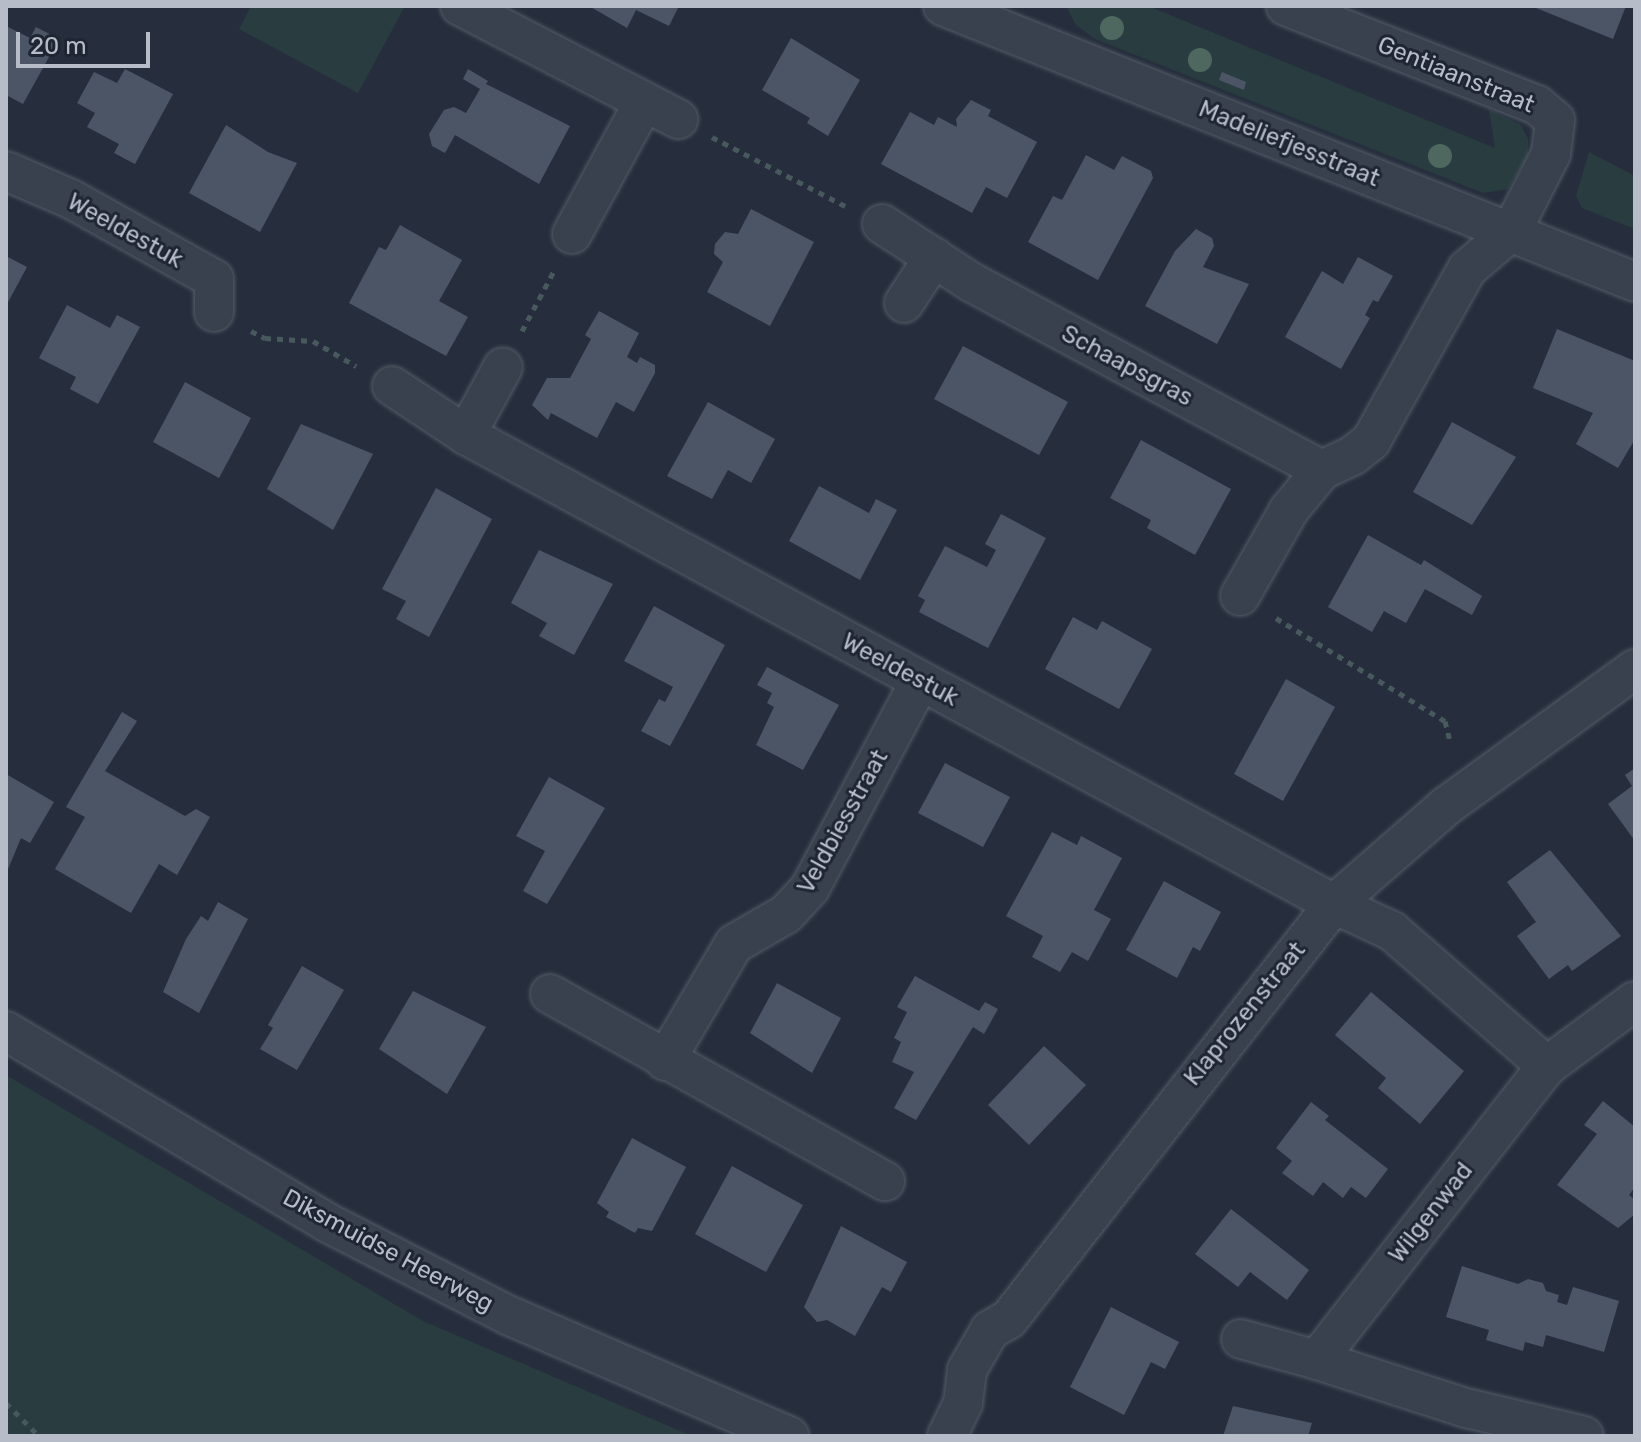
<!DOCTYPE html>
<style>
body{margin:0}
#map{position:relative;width:1641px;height:1442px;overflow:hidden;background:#262e3d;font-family:Rubik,sans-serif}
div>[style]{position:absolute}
.green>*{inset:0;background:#293c40}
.building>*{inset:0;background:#4c5566}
.path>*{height:5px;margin-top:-2.5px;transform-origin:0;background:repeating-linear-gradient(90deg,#48595e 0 6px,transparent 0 12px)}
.roads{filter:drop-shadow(0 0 2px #545c68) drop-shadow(0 0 2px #545c68)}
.street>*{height:38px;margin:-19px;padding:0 19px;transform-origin:19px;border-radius:19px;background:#39414e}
.trees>*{width:24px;height:24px;margin:-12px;border-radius:50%;background:#4e685f}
span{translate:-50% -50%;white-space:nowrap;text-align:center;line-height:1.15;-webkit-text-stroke:6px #1e2633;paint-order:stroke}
.street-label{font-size:24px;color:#b6bcc8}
.frame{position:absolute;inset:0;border:8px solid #b6bcc8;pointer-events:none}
.scale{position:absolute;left:16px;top:32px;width:134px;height:36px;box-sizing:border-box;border:4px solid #b6bcc8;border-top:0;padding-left:10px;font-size:24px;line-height:28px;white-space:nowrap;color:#b6bcc8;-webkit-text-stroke:6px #1e2633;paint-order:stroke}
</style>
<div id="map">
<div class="green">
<i style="clip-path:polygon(251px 6px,405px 6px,358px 93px,239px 29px)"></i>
<i style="clip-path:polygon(1066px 6px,1148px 6px,1495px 148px,1489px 109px,1521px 125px,1528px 139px,1528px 155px,1508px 189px,1483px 193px,1095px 39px,1076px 25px)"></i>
<i style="clip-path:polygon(1589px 152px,1635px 176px,1635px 229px,1582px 208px,1576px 196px)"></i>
<i style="clip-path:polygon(6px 1075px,423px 1321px,692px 1436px,6px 1436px)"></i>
</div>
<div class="building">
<i style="clip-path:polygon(589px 6px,679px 6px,669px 26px,636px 10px,627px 28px)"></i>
<i style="clip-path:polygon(1531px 6px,1626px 6px,1613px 39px)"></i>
<i style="clip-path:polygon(6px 26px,30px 38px,36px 27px,59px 39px,23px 104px,6px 95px)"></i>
<i style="clip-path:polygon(791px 38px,860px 80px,828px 136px,807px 123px,810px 118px,762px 90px)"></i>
<i style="clip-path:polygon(125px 69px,173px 94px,135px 164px,114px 153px,119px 144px,87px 127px,95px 113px,77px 103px,94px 72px,117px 83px)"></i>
<i style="clip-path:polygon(468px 69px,488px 81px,486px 84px,570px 126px,539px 184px,455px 135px,445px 153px,432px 146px,429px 134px,444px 110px,454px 107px,466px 113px,480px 89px,463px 79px)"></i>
<i style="clip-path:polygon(1222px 72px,1246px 82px,1244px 90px,1219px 80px)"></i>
<i style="clip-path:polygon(971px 100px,991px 110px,988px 116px,1037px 142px,1007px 198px,986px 187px,972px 213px,881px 164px,910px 112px,934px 125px,938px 117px,957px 127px,956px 119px)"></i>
<i style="clip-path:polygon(226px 125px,268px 152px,297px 163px,260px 232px,189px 193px)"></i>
<i style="clip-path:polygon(1086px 155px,1114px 170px,1122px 156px,1151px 171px,1153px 178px,1098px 280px,1028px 242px,1053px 196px,1062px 200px)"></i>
<i style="clip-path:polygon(751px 209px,814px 242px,770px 326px,707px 292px,723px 262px,714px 254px,715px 244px,725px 232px,738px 234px)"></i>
<i style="clip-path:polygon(400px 225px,462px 260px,439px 301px,468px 317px,446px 356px,349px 303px,379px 247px,386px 250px)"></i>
<i style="clip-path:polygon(1196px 229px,1212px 238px,1214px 246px,1203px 267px,1249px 284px,1217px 344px,1145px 306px,1175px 251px)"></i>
<i style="clip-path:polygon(6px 256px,27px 267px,6px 306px)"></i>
<i style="clip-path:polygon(1358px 257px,1393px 276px,1378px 302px,1373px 300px,1365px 315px,1370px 318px,1341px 369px,1285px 337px,1322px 271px,1343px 284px)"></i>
<i style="clip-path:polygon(67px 305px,110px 328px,117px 315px,140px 327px,98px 404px,70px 389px,76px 377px,39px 358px)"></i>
<i style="clip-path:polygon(599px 311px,639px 333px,627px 357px,637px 363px,640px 357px,655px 365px,655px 373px,634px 412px,616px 402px,597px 438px,551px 413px,548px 420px,532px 405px,547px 378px,570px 378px,591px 339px,585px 335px)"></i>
<i style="clip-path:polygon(1557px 329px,1635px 361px,1635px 439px,1618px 468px,1576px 444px,1593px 413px,1533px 388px)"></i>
<i style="clip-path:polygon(963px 346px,1068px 402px,1039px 455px,934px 399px)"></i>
<i style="clip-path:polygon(185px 382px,251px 418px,219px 478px,153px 442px)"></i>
<i style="clip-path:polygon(708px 402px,775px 439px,751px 483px,728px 470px,712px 499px,667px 476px)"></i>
<i style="clip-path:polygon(1452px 422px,1516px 457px,1472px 525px,1413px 492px)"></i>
<i style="clip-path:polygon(301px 424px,373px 454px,333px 530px,267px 489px)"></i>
<i style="clip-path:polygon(1141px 440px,1231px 489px,1195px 555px,1147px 528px,1151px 520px,1110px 498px)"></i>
<i style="clip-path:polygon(819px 486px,869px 513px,876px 499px,897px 510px,860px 580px,789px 541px)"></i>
<i style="clip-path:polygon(436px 488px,492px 519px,429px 637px,396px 619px,406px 601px,382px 589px)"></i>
<i style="clip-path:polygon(1001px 514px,1046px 538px,988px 648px,919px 612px,925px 600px,918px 596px,945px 546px,987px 567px,996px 550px,985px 544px)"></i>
<i style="clip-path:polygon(1368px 535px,1421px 565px,1424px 560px,1482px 596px,1472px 615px,1425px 589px,1406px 623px,1384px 611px,1372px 632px,1328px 607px)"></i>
<i style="clip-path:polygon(539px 550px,613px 584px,574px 655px,539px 636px,547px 623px,511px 603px)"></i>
<i style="clip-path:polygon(654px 606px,725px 645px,670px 746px,641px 731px,659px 699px,665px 702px,673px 687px,624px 661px)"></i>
<i style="clip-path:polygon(1073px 617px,1097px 630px,1102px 621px,1152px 649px,1119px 709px,1045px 669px)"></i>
<i style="clip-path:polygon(767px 667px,839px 705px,803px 770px,756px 745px,774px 707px,767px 703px,772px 693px,757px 685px)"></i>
<i style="clip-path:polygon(1286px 679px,1335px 707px,1283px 801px,1234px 774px)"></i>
<i style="clip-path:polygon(122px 712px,137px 721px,105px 771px,185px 816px,196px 809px,210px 817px,177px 875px,159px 864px,131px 913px,55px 869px,85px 817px,66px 807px)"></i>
<i style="clip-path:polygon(945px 763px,1010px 797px,983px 847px,918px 813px)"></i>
<i style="clip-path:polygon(1635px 768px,1635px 841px,1608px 804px,1632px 786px,1625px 775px)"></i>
<i style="clip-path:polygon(6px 774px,54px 802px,30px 843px,21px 838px,6px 874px)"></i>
<i style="clip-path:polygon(549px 777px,605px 808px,547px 904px,523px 891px,545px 851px,516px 836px)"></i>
<i style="clip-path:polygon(1052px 832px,1077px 845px,1081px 836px,1122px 858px,1094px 910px,1111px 919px,1088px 961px,1072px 952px,1060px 972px,1032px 957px,1043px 936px,1006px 916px)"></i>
<i style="clip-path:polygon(1550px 850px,1621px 936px,1572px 971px,1568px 965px,1549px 979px,1517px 936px,1536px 922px,1507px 882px)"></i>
<i style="clip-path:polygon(1164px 881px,1221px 912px,1200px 951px,1193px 947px,1177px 978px,1126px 950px)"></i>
<i style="clip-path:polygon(218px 902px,248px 919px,199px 1013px,163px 992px,186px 939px,201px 916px,208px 921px)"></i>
<i style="clip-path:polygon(302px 966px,344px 990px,297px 1070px,260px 1049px,273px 1028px,268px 1025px)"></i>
<i style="clip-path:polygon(915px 976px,979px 1011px,985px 1002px,998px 1009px,984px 1034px,973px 1027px,916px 1120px,894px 1108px,914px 1072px,892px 1062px,901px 1042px,894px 1038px,907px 1012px,897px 1007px)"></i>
<i style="clip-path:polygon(777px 983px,841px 1018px,812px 1073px,750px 1033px)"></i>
<i style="clip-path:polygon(413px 991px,486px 1027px,447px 1094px,379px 1049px)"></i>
<i style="clip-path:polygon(1371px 992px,1464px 1071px,1420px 1124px,1378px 1088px,1386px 1078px,1335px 1035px)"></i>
<i style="clip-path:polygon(1044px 1046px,1086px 1085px,1029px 1145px,988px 1105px)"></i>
<i style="clip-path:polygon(1603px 1101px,1635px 1127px,1635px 1187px,1629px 1195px,1635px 1200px,1635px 1214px,1618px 1228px,1557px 1185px,1597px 1134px,1584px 1125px)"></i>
<i style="clip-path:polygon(1311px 1102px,1329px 1116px,1325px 1120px,1388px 1169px,1366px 1198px,1351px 1187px,1343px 1198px,1323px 1182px,1313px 1196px,1282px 1173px,1292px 1161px,1276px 1148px)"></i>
<i style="clip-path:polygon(632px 1138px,686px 1167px,652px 1231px,638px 1228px,635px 1233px,606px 1217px,609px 1212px,597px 1203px)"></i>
<i style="clip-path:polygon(732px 1166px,803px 1205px,766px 1272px,695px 1234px)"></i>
<i style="clip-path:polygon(1231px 1209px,1309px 1270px,1287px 1300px,1250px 1272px,1238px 1287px,1195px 1254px)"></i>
<i style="clip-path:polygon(841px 1226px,907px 1262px,891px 1292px,882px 1287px,855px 1336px,827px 1320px,817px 1322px,804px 1307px)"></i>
<i style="clip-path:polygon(1462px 1266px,1518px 1284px,1528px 1279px,1543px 1283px,1546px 1291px,1559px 1295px,1557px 1302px,1567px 1305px,1573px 1287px,1619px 1301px,1604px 1352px,1546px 1335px,1543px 1347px,1525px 1342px,1523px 1351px,1486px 1340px,1489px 1330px,1446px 1317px)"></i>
<i style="clip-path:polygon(1111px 1307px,1179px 1342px,1165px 1369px,1151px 1362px,1124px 1415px,1070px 1387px)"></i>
<i style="clip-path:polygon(1233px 1406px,1312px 1423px,1308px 1436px,1223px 1436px)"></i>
</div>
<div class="path">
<i style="left:712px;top:137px;width:150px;rotate:27.4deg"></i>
<i style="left:251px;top:331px;width:16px;rotate:27deg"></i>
<i style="left:265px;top:338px;width:48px;rotate:3.6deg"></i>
<i style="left:313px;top:341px;width:50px;rotate:30.2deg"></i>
<i style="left:522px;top:331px;width:70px;rotate:-62deg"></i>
<i style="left:1276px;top:618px;width:198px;rotate:31.4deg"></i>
<i style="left:1445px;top:721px;width:21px;rotate:76deg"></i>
<i style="left:6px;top:1403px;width:47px;rotate:45deg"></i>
</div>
<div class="roads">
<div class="street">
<i style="left:460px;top:6px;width:246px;rotate:27.4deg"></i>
<i style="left:943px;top:6px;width:745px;rotate:21.74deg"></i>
<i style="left:6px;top:171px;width:71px;rotate:23.3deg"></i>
<i style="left:71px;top:199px;width:164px;rotate:29.2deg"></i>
<i style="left:214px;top:279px;width:33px;rotate:90deg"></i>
<i style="left:882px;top:224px;width:106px;rotate:33.1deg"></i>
<i style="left:971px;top:282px;width:398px;rotate:28.2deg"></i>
<i style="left:1322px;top:470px;width:33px;rotate:-25deg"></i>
<i style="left:1352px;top:456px;width:24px;rotate:-38deg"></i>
<i style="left:1371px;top:441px;width:197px;rotate:-60.8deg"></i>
<i style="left:1467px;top:269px;width:57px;rotate:-40.1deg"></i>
<i style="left:1511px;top:232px;width:88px;rotate:-62.9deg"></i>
<i style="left:1551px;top:154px;width:34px;rotate:-83deg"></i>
<i style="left:1555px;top:120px;width:23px;rotate:-140deg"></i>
<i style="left:1537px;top:105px;width:270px;rotate:-158.5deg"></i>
<i style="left:572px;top:234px;width:148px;rotate:-61.4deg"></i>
<i style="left:904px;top:303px;width:55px;rotate:-56.9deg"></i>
<i style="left:392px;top:386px;width:89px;rotate:33.5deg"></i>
<i style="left:466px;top:435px;width:987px;rotate:28.38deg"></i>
<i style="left:1334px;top:904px;width:64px;rotate:25deg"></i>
<i style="left:1392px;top:931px;width:206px;rotate:41.1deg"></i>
<i style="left:466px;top:435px;width:77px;rotate:-61.4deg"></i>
<i style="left:1240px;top:596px;width:99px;rotate:-60.3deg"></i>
<i style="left:1289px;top:510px;width:52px;rotate:-50.5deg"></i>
<i style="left:550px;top:994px;width:384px;rotate:29.2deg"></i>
<i style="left:6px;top:1031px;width:375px;rotate:30.8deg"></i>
<i style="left:328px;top:1223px;width:204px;rotate:27.1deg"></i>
<i style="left:510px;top:1316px;width:304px;rotate:23.3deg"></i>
<i style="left:665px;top:1061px;width:136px;rotate:-59.5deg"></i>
<i style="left:734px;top:944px;width:60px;rotate:-30deg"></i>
<i style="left:786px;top:914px;width:35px;rotate:-47deg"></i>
<i style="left:810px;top:888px;width:234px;rotate:-62deg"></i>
<i style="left:1241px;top:1339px;width:79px;rotate:15.4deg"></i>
<i style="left:1317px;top:1360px;width:373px;rotate:-52deg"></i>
<i style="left:1547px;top:1066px;width:109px;rotate:-36.5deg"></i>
<i style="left:1317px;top:1360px;width:157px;rotate:17.9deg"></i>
<i style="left:1466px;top:1408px;width:121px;rotate:13.3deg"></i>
<i style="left:947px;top:1436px;width:37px;rotate:-64deg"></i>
<i style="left:963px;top:1403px;width:33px;rotate:-83deg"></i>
<i style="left:967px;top:1370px;width:46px;rotate:-60.1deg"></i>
<i style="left:990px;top:1330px;width:22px;rotate:-30deg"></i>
<i style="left:1009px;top:1319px;width:527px;rotate:-51.93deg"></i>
<i style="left:1334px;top:904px;width:147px;rotate:-41.1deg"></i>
<i style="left:1445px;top:807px;width:235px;rotate:-36deg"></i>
</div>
</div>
<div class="trees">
<i style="left:1112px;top:28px"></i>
<i style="left:1200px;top:60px"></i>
<i style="left:1440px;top:156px"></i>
</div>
<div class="street-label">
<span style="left:1456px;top:75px;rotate:22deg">Gentiaanstraat</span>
<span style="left:1289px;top:144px;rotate:22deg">Madeliefjesstraat</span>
<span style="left:125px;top:231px;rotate:29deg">Weeldestuk</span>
<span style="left:1127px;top:366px;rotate:28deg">Schaapsgras</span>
<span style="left:900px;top:670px;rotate:28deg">Weeldestuk</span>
<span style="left:843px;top:822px;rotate:-61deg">Veldbiesstraat</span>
<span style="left:1245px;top:1014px;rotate:-51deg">Klaprozenstraat</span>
<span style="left:1431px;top:1213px;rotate:-52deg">Wilgenwad</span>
<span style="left:388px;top:1251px;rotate:28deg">Diksmuidse Heerweg</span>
</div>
<div class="frame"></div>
<div class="scale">20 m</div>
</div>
